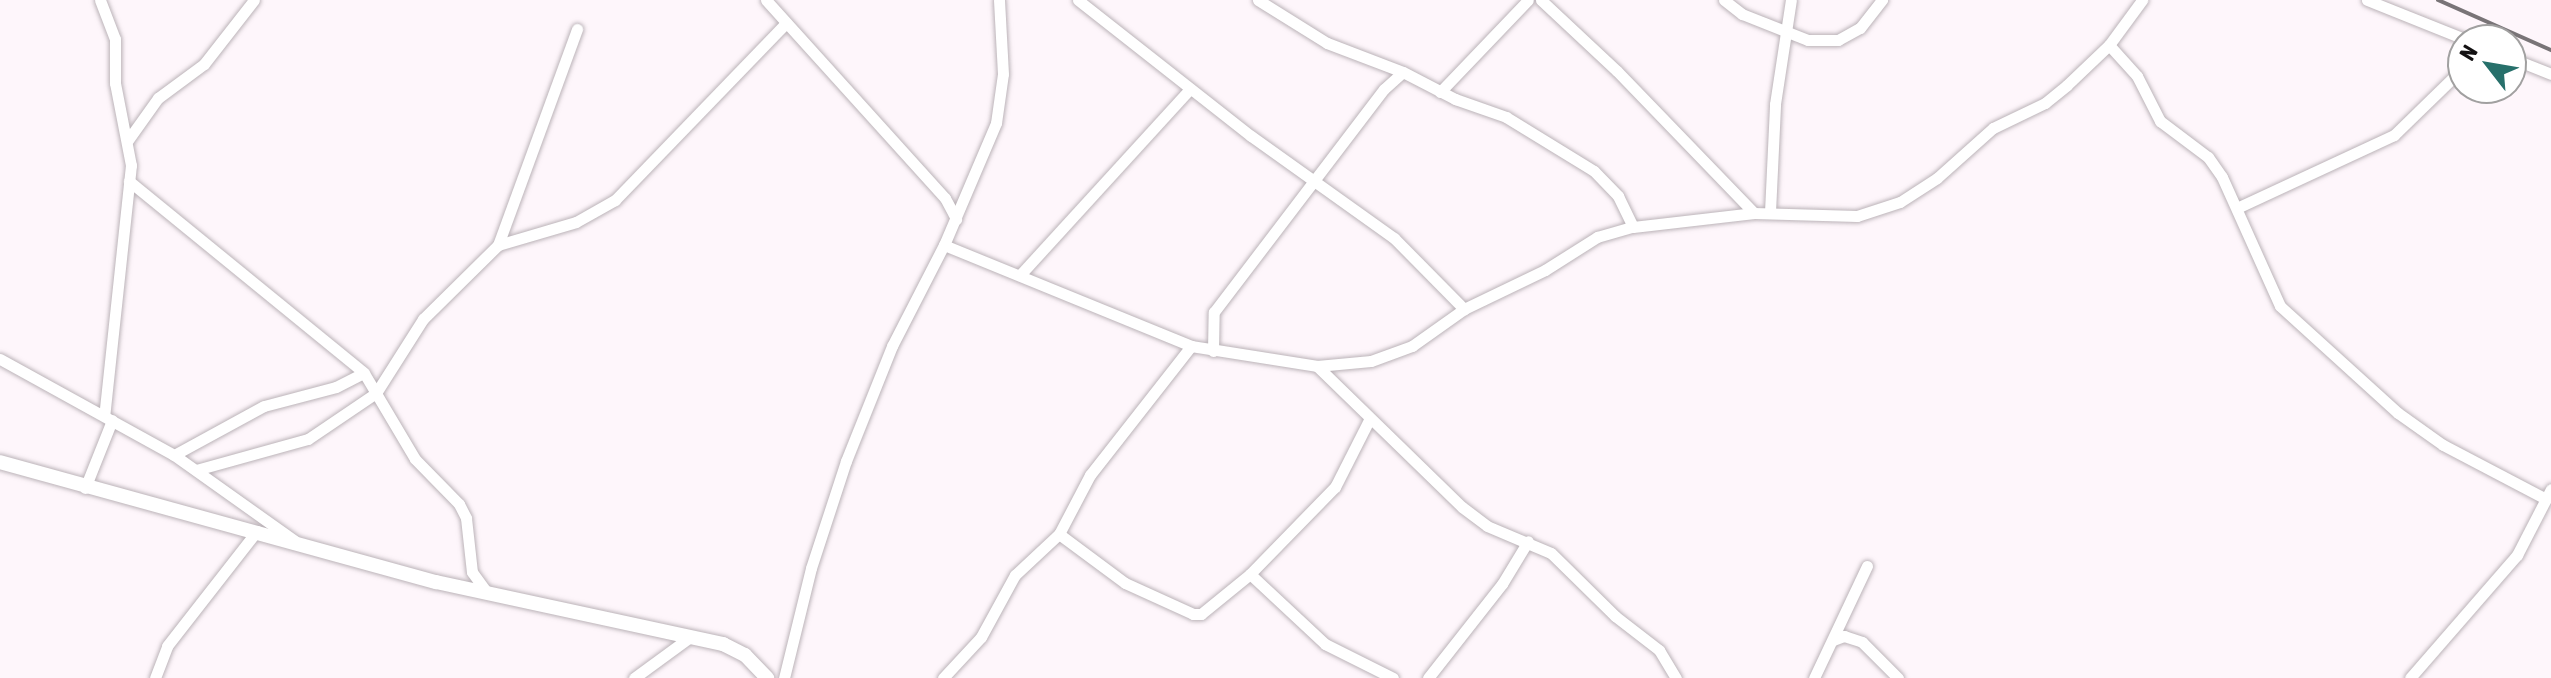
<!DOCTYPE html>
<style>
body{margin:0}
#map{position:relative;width:2551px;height:678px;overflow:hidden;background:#fef6fb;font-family:"Asap Condensed",sans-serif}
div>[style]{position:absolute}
.roads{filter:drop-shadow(0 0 2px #bbb3b8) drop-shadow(0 0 2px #bbb3b8)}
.minor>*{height:11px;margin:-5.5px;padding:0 5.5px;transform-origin:5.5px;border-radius:5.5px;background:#fff}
.tertiary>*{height:14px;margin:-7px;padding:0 7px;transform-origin:7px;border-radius:7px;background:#fff}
.rail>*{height:4px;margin:-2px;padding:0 2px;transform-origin:2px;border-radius:2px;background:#797477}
span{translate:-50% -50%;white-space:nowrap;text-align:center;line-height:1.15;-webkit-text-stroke:7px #fff;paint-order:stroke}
.north{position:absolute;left:2447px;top:24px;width:80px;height:80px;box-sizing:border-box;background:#fff;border:2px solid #a1a0a0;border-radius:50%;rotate:301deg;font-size:22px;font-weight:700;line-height:32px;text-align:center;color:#131112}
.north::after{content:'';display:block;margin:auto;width:28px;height:36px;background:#27706b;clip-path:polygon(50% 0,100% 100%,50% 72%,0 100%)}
</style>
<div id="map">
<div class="roads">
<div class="minor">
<i style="left:100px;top:0;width:42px;rotate:69deg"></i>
<i style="left:115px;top:39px;width:44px;rotate:90deg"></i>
<i style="left:115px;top:83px;width:84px;rotate:79deg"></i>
<i style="left:131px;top:165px;width:252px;rotate:96.1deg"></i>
<i style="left:766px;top:0;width:267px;rotate:47.9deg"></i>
<i style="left:945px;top:198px;width:24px;rotate:62deg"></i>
<i style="left:1078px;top:0;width:220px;rotate:38.2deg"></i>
<i style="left:1251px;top:136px;width:176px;rotate:35.5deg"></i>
<i style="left:1394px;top:238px;width:100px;rotate:45.4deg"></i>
<i style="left:1258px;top:0;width:81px;rotate:31.9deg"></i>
<i style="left:1327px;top:43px;width:81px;rotate:20.9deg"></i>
<i style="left:1541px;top:0;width:104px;rotate:43.1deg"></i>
<i style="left:1617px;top:71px;width:197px;rotate:46deg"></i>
<i style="left:1724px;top:0;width:23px;rotate:38deg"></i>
<i style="left:1742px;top:14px;width:71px;rotate:21.5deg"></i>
<i style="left:1808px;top:40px;width:30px"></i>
<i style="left:1838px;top:40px;width:25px;rotate:-29deg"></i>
<i style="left:1860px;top:28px;width:36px;rotate:-52deg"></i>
<i style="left:2367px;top:0;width:108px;rotate:21.8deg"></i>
<i style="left:2109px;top:45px;width:42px;rotate:47.9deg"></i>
<i style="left:2137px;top:76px;width:51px;rotate:62.9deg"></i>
<i style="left:2160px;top:121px;width:60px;rotate:36.9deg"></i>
<i style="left:2208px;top:157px;width:24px;rotate:55deg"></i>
<i style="left:2222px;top:177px;width:141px;rotate:65.8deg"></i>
<i style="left:2280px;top:306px;width:159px;rotate:42.2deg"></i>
<i style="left:2398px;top:413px;width:55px;rotate:35.4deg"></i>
<i style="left:2443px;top:445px;width:116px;rotate:27.7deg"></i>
<i style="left:2511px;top:58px;width:43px;rotate:21.8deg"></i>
<i style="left:1440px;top:92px;width:127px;rotate:-46.3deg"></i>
<i style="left:128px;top:140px;width:52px;rotate:-54.5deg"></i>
<i style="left:158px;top:98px;width:57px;rotate:-36.5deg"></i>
<i style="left:204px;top:64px;width:81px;rotate:-52deg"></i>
<i style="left:129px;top:181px;width:303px;rotate:39.2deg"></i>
<i style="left:364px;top:373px;width:100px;rotate:59.3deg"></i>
<i style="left:415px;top:459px;width:63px;rotate:45.6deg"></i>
<i style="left:459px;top:504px;width:16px;rotate:63deg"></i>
<i style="left:466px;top:518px;width:54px;rotate:83.7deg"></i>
<i style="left:472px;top:572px;width:26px;rotate:54deg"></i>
<i style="left:2239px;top:207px;width:171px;rotate:-24.9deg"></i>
<i style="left:2394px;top:135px;width:96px;rotate:-44.2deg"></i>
<i style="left:1770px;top:212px;width:108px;rotate:-87.3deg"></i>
<i style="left:1775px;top:104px;width:105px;rotate:-81.3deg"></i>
<i style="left:498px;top:245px;width:81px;rotate:-16.4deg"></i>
<i style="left:576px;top:222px;width:45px;rotate:-29.4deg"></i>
<i style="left:615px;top:200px;width:246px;rotate:-46deg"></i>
<i style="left:944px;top:245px;width:133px;rotate:-66.9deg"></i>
<i style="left:996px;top:123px;width:49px;rotate:-81.9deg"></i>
<i style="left:1003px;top:74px;width:74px;rotate:-93.1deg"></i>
<i style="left:1020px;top:275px;width:252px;rotate:-47.6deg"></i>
<i style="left:1213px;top:351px;width:39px;rotate:-89deg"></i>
<i style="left:1214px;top:312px;width:280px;rotate:-52.7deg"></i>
<i style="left:1384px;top:89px;width:25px;rotate:-42deg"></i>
<i style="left:1403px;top:72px;width:59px;rotate:27.4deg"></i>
<i style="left:1455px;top:99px;width:54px;rotate:19.4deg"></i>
<i style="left:1506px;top:117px;width:103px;rotate:31.5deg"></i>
<i style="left:1594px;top:171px;width:35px;rotate:46deg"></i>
<i style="left:1618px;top:196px;width:34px;rotate:64deg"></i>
<i style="left:0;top:359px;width:199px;rotate:28.9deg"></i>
<i style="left:174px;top:455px;width:148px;rotate:35.4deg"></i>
<i style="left:1317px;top:366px;width:202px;rotate:44.2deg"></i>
<i style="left:1462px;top:507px;width:31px;rotate:37deg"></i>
<i style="left:1487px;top:526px;width:69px;rotate:22.9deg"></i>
<i style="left:1551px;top:553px;width:90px;rotate:44.5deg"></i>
<i style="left:1615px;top:616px;width:56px;rotate:37.7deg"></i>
<i style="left:1659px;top:650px;width:33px;rotate:59deg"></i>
<i style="left:174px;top:455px;width:102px;rotate:-28.6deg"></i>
<i style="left:264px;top:406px;width:74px;rotate:-14.8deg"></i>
<i style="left:336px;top:387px;width:31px;rotate:-27deg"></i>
<i style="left:196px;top:470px;width:116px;rotate:-15.5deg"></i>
<i style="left:308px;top:439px;width:82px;rotate:-34.1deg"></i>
<i style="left:376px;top:393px;width:88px;rotate:-57.6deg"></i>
<i style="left:423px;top:319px;width:105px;rotate:-44.6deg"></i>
<i style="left:498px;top:245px;width:230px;rotate:-69.9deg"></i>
<i style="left:85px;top:488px;width:73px;rotate:-68.3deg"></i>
<i style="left:1059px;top:534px;width:82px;rotate:36.6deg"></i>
<i style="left:1125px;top:583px;width:75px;rotate:24.5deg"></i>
<i style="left:1193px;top:614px;width:8px"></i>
<i style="left:1201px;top:614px;width:63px;rotate:-39.2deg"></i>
<i style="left:1250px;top:574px;width:103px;rotate:43deg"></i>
<i style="left:1325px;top:644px;width:76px;rotate:26.6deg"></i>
<i style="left:1250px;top:574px;width:122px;rotate:-45.7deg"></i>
<i style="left:1335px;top:487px;width:75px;rotate:-63.1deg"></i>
<i style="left:1833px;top:640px;width:12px;rotate:-20deg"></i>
<i style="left:1844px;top:636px;width:19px;rotate:18deg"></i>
<i style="left:1862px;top:642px;width:51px;rotate:45deg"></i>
<i style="left:155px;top:678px;width:34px;rotate:-69deg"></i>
<i style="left:167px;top:646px;width:146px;rotate:-52deg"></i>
<i style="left:634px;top:678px;width:69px;rotate:-36.2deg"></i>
<i style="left:784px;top:678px;width:113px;rotate:-76.2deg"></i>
<i style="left:811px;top:568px;width:113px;rotate:-71.9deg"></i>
<i style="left:846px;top:461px;width:124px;rotate:-68.2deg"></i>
<i style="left:892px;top:346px;width:114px;rotate:-62.8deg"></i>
<i style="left:944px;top:245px;width:267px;rotate:22.2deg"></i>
<i style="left:1191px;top:346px;width:128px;rotate:9deg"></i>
<i style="left:1317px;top:366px;width:54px;rotate:-5.3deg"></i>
<i style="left:1371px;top:361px;width:44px;rotate:-20.1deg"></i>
<i style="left:1412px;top:346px;width:64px;rotate:-35.4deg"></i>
<i style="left:1464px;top:309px;width:90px;rotate:-25.7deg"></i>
<i style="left:1545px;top:270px;width:62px;rotate:-32.4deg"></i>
<i style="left:1597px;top:237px;width:37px;rotate:-16deg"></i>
<i style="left:1633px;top:227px;width:122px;rotate:-6.6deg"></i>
<i style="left:1754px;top:213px;width:103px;rotate:1.7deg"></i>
<i style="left:1857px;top:216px;width:45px;rotate:-18deg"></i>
<i style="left:1900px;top:202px;width:44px;rotate:-33deg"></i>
<i style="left:1937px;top:178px;width:75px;rotate:-41.8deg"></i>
<i style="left:1993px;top:128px;width:58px;rotate:-25.7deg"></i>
<i style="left:2045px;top:103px;width:28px;rotate:-39deg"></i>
<i style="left:2067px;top:85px;width:58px;rotate:-43.6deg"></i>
<i style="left:2109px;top:45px;width:56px;rotate:-53.7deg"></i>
<i style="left:943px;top:678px;width:56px;rotate:-47.2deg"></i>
<i style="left:981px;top:637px;width:71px;rotate:-61.3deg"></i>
<i style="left:1015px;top:575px;width:60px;rotate:-43deg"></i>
<i style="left:1059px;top:534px;width:67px;rotate:-62.3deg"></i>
<i style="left:1090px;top:475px;width:164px;rotate:-51.9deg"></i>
<i style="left:1428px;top:678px;width:120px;rotate:-51.8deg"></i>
<i style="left:1502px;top:584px;width:50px;rotate:-58.8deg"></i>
<i style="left:1814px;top:678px;width:124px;rotate:-64.7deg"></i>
<i style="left:2410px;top:678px;width:163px;rotate:-49deg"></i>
<i style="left:2517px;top:555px;width:74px;rotate:-62.7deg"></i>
</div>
<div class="tertiary">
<i style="left:0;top:462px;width:452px;rotate:15.4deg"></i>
<i style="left:436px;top:582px;width:294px;rotate:12.2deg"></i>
<i style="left:723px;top:644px;width:25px;rotate:27deg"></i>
<i style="left:745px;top:655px;width:32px;rotate:46deg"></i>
</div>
</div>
<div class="rail">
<i style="left:2438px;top:0;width:124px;rotate:23.9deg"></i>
</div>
<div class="north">N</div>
</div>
